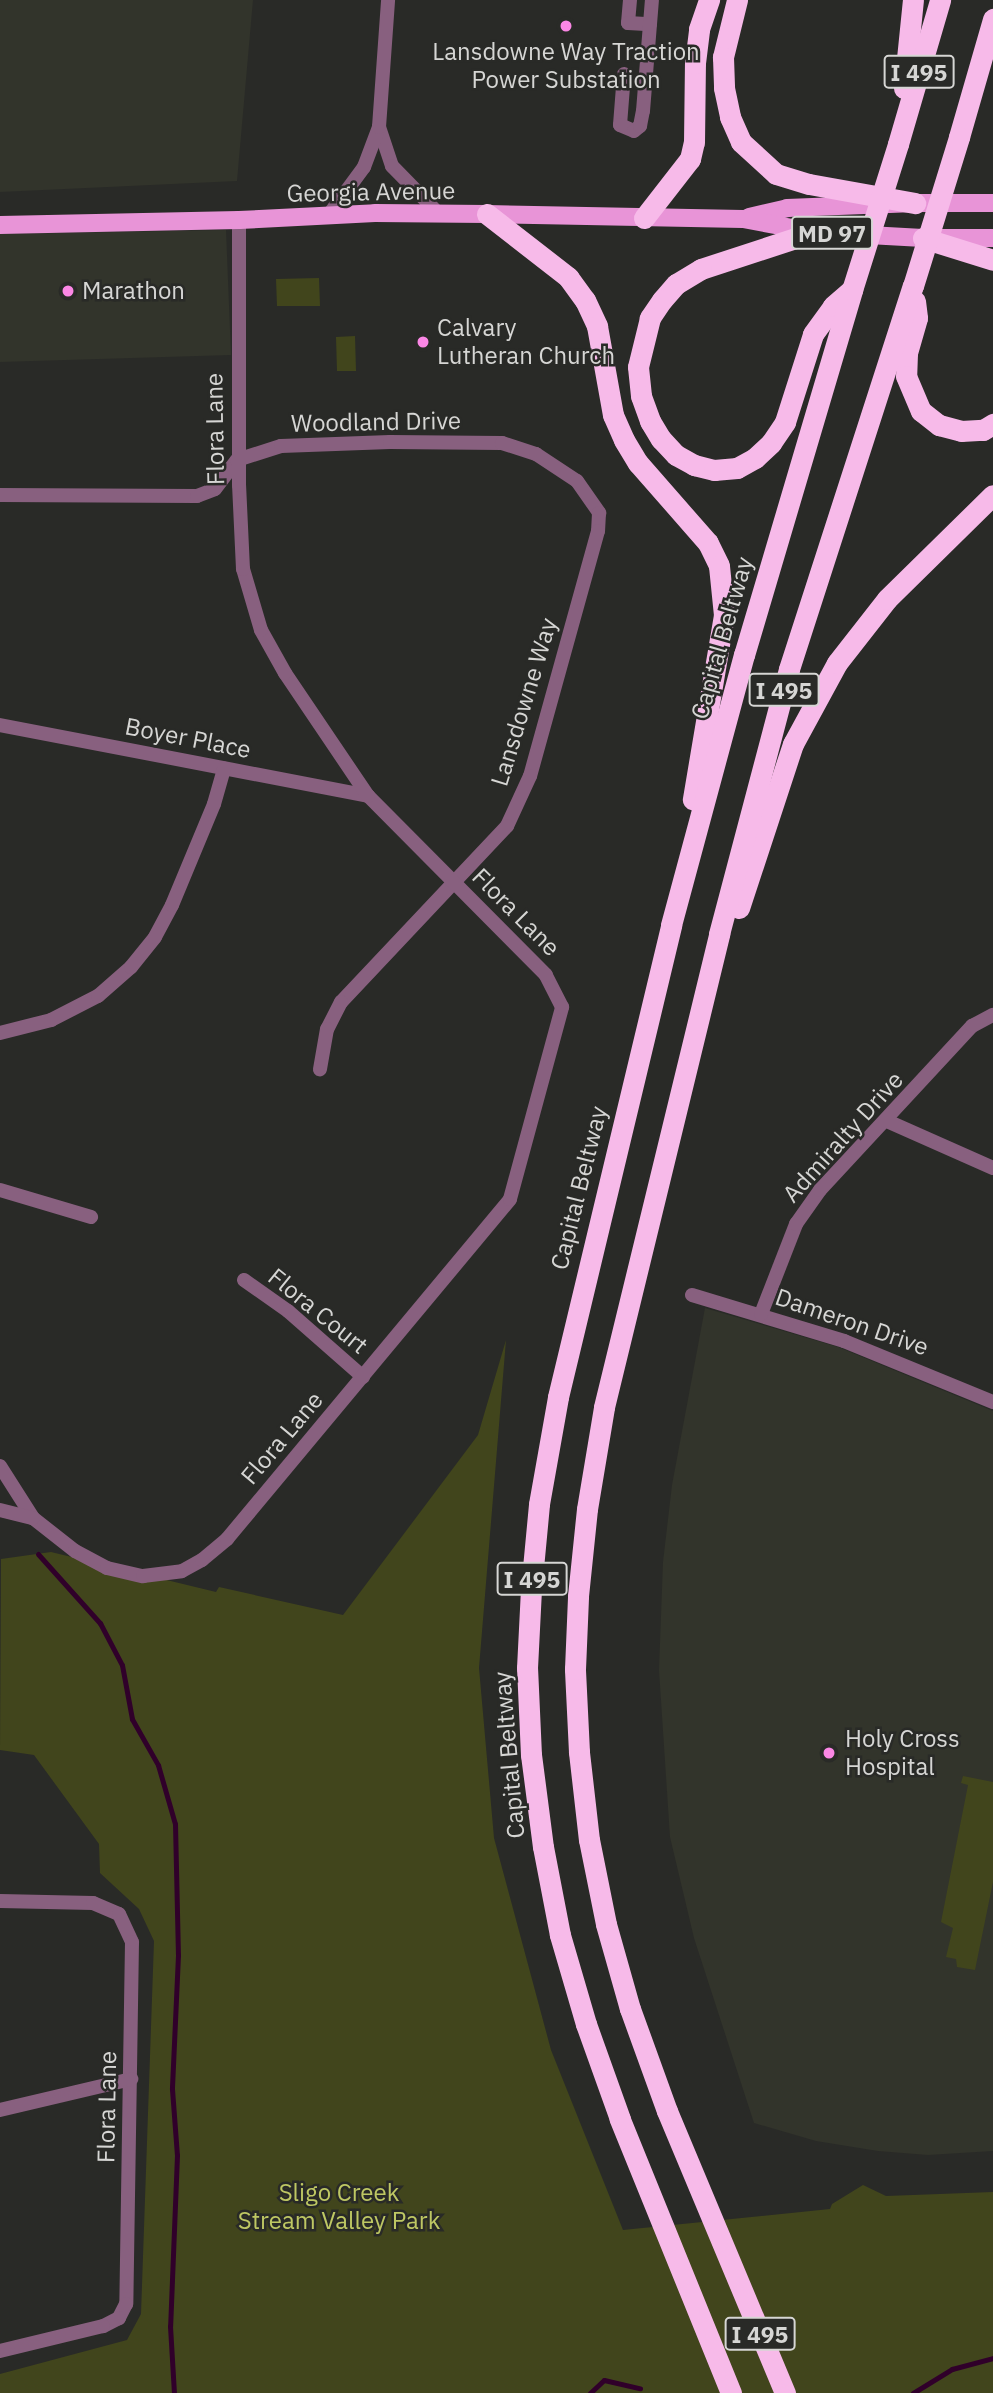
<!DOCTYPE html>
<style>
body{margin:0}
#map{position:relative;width:993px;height:2393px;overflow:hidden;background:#292a27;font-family:"IBM Plex Sans",sans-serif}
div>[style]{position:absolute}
.built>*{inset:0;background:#32342b}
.green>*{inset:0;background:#41451c}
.stream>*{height:5px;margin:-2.5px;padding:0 2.5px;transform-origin:2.5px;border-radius:2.5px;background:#30002a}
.street>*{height:14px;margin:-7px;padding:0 7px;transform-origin:7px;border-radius:7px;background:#88607f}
.primary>*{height:18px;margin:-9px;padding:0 9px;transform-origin:9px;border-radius:9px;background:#e894d7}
.highway>*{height:21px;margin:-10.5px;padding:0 10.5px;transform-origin:10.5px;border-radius:10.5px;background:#f7bae9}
.highway-bridge>*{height:21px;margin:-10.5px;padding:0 10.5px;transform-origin:10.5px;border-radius:10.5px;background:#f7bae9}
.dots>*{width:19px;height:19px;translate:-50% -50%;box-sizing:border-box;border:4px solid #292a27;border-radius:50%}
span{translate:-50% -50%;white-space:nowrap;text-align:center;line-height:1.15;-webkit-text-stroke:5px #292a27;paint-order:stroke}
.shield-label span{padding:2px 5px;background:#292a27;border:2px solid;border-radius:5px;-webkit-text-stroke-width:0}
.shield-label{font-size:23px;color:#d6d6d4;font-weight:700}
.poi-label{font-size:24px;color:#d6d6d4}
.left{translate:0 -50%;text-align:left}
.street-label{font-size:24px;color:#d6d6d4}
.park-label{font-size:24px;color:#bec763}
</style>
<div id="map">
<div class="built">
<i style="clip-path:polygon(0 0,253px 0,237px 181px,0 192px)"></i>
<i style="clip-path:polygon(226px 230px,231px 355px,0 362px,0 234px)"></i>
<i style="clip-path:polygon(705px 1308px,838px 1347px,993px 1411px,993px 2151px,928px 2155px,878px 2151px,816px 2141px,754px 2123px,694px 1938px,670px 1837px,659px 1670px,663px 1562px,672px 1485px)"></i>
</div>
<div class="green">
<i style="clip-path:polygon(319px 278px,320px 306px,277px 306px,276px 279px)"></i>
<i style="clip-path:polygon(355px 336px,356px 371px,337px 371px,336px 337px)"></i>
<i style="clip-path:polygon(506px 1340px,479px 1668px,494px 1838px,551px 2050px,623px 2230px,830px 2209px,832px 2204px,863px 2185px,886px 2196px,993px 2192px,993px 2393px,0 2393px,0 2374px,127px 2340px,141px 2314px,154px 1941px,139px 1909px,100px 1873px,99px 1844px,34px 1755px,0 1750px,1px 1559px,51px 1552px,216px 1592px,219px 1587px,343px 1615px,478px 1435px)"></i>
<i style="clip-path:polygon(963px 1776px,993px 1782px,993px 1882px,975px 1970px,957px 1967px,956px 1959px,946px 1957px,953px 1928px,941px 1922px,968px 1785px,961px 1783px)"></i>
</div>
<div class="stream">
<i style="left:38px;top:1554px;width:93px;rotate:48.1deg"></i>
<i style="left:100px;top:1623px;width:47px;rotate:62.4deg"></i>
<i style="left:122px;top:1665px;width:55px;rotate:79.5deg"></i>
<i style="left:132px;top:1719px;width:53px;rotate:60.5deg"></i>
<i style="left:158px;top:1765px;width:61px;rotate:73.9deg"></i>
<i style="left:175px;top:1824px;width:131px;rotate:88.7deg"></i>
<i style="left:178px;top:1955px;width:134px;rotate:92.6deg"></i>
<i style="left:172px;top:2089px;width:66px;rotate:85.7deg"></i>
<i style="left:177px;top:2155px;width:171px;rotate:92.3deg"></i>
<i style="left:170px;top:2326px;width:67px;rotate:86.6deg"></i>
<i style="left:590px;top:2393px;width:19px;rotate:-43deg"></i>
<i style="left:604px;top:2380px;width:37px;rotate:13deg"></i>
<i style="left:913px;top:2393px;width:46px;rotate:-31.6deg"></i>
<i style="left:952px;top:2369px;width:42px;rotate:-15deg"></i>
</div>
<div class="street">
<i style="left:630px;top:0;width:23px;rotate:95deg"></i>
<i style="left:628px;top:23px;width:22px;rotate:3deg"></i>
<i style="left:624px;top:74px;width:51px;rotate:94.5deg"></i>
<i style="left:620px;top:125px;width:15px;rotate:23deg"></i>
<i style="left:634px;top:131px;width:8px;rotate:-40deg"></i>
<i style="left:640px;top:126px;width:15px;rotate:-79deg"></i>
<i style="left:643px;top:111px;width:111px;rotate:-85.4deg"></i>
<i style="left:379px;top:127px;width:41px;rotate:71.6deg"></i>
<i style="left:392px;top:166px;width:67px;rotate:45.6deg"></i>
<i style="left:328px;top:216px;width:61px;rotate:-53.7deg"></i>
<i style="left:364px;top:167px;width:43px;rotate:-69.4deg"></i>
<i style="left:379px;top:127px;width:127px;rotate:-85.9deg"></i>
<i style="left:0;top:495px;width:197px;rotate:0.3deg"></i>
<i style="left:197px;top:496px;width:19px;rotate:-21deg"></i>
<i style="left:215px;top:489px;width:36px;rotate:-53deg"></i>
<i style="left:237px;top:460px;width:46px;rotate:-17.7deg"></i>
<i style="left:281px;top:446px;width:109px;rotate:-2.1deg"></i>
<i style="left:390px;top:442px;width:112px;rotate:0.5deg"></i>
<i style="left:502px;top:443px;width:36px;rotate:18deg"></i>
<i style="left:536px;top:454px;width:49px;rotate:33.4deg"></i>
<i style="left:577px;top:481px;width:39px;rotate:55deg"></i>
<i style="left:599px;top:513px;width:18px;rotate:93deg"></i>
<i style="left:598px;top:531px;width:254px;rotate:105.5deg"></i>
<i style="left:530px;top:776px;width:55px;rotate:114.7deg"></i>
<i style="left:507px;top:826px;width:242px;rotate:133.3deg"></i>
<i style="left:341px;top:1002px;width:30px;rotate:117deg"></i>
<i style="left:327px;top:1029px;width:41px;rotate:99.9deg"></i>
<i style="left:0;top:725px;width:375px;rotate:10.9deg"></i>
<i style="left:0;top:1033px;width:53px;rotate:-14.3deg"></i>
<i style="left:51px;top:1020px;width:53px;rotate:-27.1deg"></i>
<i style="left:98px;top:996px;width:44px;rotate:-41.3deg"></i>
<i style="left:131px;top:967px;width:38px;rotate:-51deg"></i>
<i style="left:155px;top:937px;width:36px;rotate:-62deg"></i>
<i style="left:172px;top:905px;width:109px;rotate:-67.4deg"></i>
<i style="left:214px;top:804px;width:37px;rotate:-74deg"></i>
<i style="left:887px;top:1121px;width:116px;rotate:23.9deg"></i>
<i style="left:0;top:1190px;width:95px;rotate:16.5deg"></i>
<i style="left:244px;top:1280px;width:54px;rotate:35.2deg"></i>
<i style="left:288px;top:1311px;width:100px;rotate:41.3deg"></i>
<i style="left:692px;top:1295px;width:159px;rotate:16.8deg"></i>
<i style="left:844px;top:1341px;width:161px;rotate:22.3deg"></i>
<i style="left:761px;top:1314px;width:97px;rotate:-68.7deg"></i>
<i style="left:796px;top:1224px;width:42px;rotate:-54.8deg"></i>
<i style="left:820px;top:1190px;width:224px;rotate:-47.2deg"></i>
<i style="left:972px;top:1026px;width:24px;rotate:-28deg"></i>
<i style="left:0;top:1466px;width:62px;rotate:57.6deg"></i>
<i style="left:33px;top:1518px;width:53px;rotate:38.2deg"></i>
<i style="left:75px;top:1551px;width:36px;rotate:28deg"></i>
<i style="left:107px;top:1568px;width:37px;rotate:13deg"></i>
<i style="left:143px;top:1576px;width:39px;rotate:-7deg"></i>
<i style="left:182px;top:1571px;width:23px;rotate:-29deg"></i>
<i style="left:202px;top:1560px;width:33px;rotate:-40deg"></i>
<i style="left:227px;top:1539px;width:442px;rotate:-50.2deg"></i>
<i style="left:510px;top:1199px;width:199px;rotate:-74.8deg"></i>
<i style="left:562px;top:1007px;width:36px;rotate:-117deg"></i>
<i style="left:546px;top:975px;width:252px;rotate:-134.8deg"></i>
<i style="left:368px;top:796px;width:148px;rotate:-124deg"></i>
<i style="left:285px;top:673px;width:49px;rotate:-119.2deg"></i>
<i style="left:261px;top:630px;width:64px;rotate:-106.4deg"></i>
<i style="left:243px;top:569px;width:84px;rotate:-92.7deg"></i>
<i style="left:239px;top:485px;width:265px;rotate:-90deg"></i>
<i style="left:0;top:1510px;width:34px;rotate:14deg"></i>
<i style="left:0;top:1901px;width:93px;rotate:1.2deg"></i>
<i style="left:93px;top:1903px;width:28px;rotate:23deg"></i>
<i style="left:119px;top:1914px;width:31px;rotate:65deg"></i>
<i style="left:132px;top:1942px;width:362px;rotate:90.9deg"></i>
<i style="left:126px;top:2304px;width:16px;rotate:117deg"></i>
<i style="left:119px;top:2318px;width:18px;rotate:153deg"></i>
<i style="left:103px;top:2326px;width:106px;rotate:166.4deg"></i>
<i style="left:0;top:2110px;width:135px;rotate:-13.3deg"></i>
</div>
<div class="primary">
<i style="left:749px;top:217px;width:39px;rotate:-13deg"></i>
<i style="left:787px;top:208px;width:128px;rotate:-2.2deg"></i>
<i style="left:915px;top:203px;width:78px"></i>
<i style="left:0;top:225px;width:239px;rotate:-1.2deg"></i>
<i style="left:239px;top:220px;width:136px;rotate:-2.9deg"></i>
<i style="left:375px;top:213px;width:112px;rotate:0.5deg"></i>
<i style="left:487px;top:214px;width:256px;rotate:1.1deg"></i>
<i style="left:743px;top:219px;width:72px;rotate:10.4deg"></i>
<i style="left:814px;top:232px;width:109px;rotate:3.2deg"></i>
<i style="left:923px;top:238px;width:70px"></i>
</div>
<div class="highway">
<i style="left:737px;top:0;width:59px;rotate:103.8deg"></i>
<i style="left:723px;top:57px;width:31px;rotate:88deg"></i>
<i style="left:724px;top:88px;width:30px;rotate:78deg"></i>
<i style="left:730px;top:117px;width:27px;rotate:66deg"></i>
<i style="left:741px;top:142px;width:47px;rotate:42.4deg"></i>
<i style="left:776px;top:174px;width:34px;rotate:17deg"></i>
<i style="left:809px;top:184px;width:108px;rotate:10.2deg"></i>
<i style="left:904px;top:88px;width:88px;rotate:-84.2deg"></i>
<i style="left:959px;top:137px;width:123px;rotate:-73.9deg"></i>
<i style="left:898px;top:144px;width:150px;rotate:-73.7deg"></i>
<i style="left:487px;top:214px;width:103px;rotate:37.9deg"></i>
<i style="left:568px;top:277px;width:29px;rotate:54deg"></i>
<i style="left:585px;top:300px;width:29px;rotate:65deg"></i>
<i style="left:597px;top:326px;width:90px;rotate:79.8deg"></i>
<i style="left:613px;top:415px;width:27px;rotate:66deg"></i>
<i style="left:624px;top:440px;width:27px;rotate:59deg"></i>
<i style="left:638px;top:463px;width:106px;rotate:48.8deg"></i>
<i style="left:708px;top:543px;width:25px;rotate:64deg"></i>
<i style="left:719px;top:566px;width:49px;rotate:84.2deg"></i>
<i style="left:724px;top:615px;width:187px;rotate:99.6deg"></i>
<i style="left:644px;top:218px;width:75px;rotate:-52.1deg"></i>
<i style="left:690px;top:159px;width:17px;rotate:-77deg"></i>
<i style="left:694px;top:142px;width:79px;rotate:-89.3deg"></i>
<i style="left:695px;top:63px;width:34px;rotate:-83deg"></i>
<i style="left:699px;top:29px;width:31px;rotate:-71deg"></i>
<i style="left:814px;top:232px;width:119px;rotate:161.9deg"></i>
<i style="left:701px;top:269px;width:29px;rotate:149deg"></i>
<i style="left:676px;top:284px;width:21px;rotate:131deg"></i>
<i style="left:662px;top:300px;width:22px;rotate:124deg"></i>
<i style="left:650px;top:318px;width:50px;rotate:103.8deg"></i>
<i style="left:638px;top:367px;width:29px;rotate:84deg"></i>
<i style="left:641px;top:396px;width:27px;rotate:70deg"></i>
<i style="left:650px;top:421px;width:21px;rotate:59deg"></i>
<i style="left:661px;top:439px;width:22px;rotate:47deg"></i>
<i style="left:676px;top:455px;width:21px;rotate:29deg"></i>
<i style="left:694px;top:465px;width:21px;rotate:14deg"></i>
<i style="left:714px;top:470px;width:23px;rotate:-5deg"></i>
<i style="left:737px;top:468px;width:21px;rotate:-29deg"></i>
<i style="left:755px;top:458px;width:22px;rotate:-43deg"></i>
<i style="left:771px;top:443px;width:25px;rotate:-56deg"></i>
<i style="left:785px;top:422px;width:92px;rotate:-72.3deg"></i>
<i style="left:813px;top:334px;width:34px;rotate:-54deg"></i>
<i style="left:833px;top:306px;width:23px;rotate:-41deg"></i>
<i style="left:923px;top:238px;width:73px;rotate:17.4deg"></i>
<i style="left:915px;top:301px;width:17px;rotate:83deg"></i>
<i style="left:917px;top:318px;width:36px;rotate:106deg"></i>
<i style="left:907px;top:353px;width:23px;rotate:92deg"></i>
<i style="left:906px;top:376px;width:38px;rotate:67deg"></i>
<i style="left:921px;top:411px;width:23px;rotate:38deg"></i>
<i style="left:939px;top:425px;width:23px;rotate:15deg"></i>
<i style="left:961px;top:431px;width:22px;rotate:-3deg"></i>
<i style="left:983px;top:430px;width:12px;rotate:-31deg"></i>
<i style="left:739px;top:908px;width:173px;rotate:-71.8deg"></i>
<i style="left:793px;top:744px;width:92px;rotate:-61.5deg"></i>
<i style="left:837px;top:663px;width:81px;rotate:-52deg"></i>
<i style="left:887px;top:599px;width:148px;rotate:-44.5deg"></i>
<i style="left:731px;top:2393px;width:296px;rotate:-112.1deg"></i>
<i style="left:620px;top:2119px;width:101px;rotate:-109.7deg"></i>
<i style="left:586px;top:2024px;width:93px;rotate:-106.3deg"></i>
<i style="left:560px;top:1935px;width:90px;rotate:-100.9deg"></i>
<i style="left:543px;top:1847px;width:93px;rotate:-97.4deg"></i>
<i style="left:531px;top:1755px;width:87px;rotate:-92.6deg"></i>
<i style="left:527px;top:1668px;width:79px;rotate:-87.1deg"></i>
<i style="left:531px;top:1589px;width:85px;rotate:-84.6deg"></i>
<i style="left:539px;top:1504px;width:109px;rotate:-79.9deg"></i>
<i style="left:558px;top:1397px;width:485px;rotate:-76.5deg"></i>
<i style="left:671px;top:925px;width:280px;rotate:-74.9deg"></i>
<i style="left:744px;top:655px;width:381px;rotate:-73.5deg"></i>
<i style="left:785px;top:2393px;width:306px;rotate:-112.7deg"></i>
<i style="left:667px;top:2111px;width:109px;rotate:-109.9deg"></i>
<i style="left:630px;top:2009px;width:88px;rotate:-105.8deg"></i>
<i style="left:606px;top:1924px;width:86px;rotate:-101.4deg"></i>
<i style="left:589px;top:1840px;width:89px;rotate:-96.5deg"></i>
<i style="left:579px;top:1752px;width:83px;rotate:-92.8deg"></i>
<i style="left:575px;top:1669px;width:73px;rotate:-87.6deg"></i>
<i style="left:578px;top:1596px;width:87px;rotate:-84.1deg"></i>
<i style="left:587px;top:1509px;width:103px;rotate:-80.5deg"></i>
<i style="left:604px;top:1407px;width:487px;rotate:-76.3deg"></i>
<i style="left:719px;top:934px;width:274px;rotate:-75.2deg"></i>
<i style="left:789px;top:669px;width:403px;rotate:-72.1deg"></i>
</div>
<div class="highway-bridge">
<i style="left:913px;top:286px;width:156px;rotate:-72.8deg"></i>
<i style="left:852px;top:290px;width:153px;rotate:-72.5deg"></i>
</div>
<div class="dots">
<i style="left:566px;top:26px;background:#fb87e5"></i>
<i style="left:68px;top:291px;background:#fb87e5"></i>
<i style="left:423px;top:342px;background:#fb87e5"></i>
<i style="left:829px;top:1753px;background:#fb87e5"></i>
</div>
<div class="shield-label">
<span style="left:919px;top:72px">I 495</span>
<span style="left:832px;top:233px">MD 97</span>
<span style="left:784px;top:690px">I 495</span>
<span style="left:532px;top:1579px">I 495</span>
<span style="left:760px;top:2334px">I 495</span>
</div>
<div class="poi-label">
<span style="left:566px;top:66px">Lansdowne Way Traction<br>Power Substation</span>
<span class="left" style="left:82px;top:291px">Marathon</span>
<span class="left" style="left:437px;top:342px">Calvary<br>Lutheran Church</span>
<span class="left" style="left:845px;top:1753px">Holy Cross<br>Hospital</span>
</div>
<div class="street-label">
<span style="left:371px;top:192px;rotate:-1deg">Georgia Avenue</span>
<span style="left:376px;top:422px;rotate:-1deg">Woodland Drive</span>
<span style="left:215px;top:429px;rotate:-91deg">Flora Lane</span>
<span style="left:722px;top:638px;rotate:-74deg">Capital Beltway</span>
<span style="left:524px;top:702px;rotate:-73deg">Lansdowne Way</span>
<span style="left:188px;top:738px;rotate:11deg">Boyer Place</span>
<span style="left:516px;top:912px;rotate:45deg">Flora Lane</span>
<span style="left:843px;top:1137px;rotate:-48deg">Admiralty Drive</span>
<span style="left:579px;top:1188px;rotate:-76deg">Capital Beltway</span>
<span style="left:318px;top:1311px;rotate:39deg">Flora Court</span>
<span style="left:852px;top:1322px;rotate:19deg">Dameron Drive</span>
<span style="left:282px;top:1438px;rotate:-50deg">Flora Lane</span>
<span style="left:509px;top:1755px;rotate:-95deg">Capital Beltway</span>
<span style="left:107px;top:2107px;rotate:-89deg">Flora Lane</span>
</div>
<div class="park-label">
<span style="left:339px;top:2207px">Sligo Creek<br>Stream Valley Park</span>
</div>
</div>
